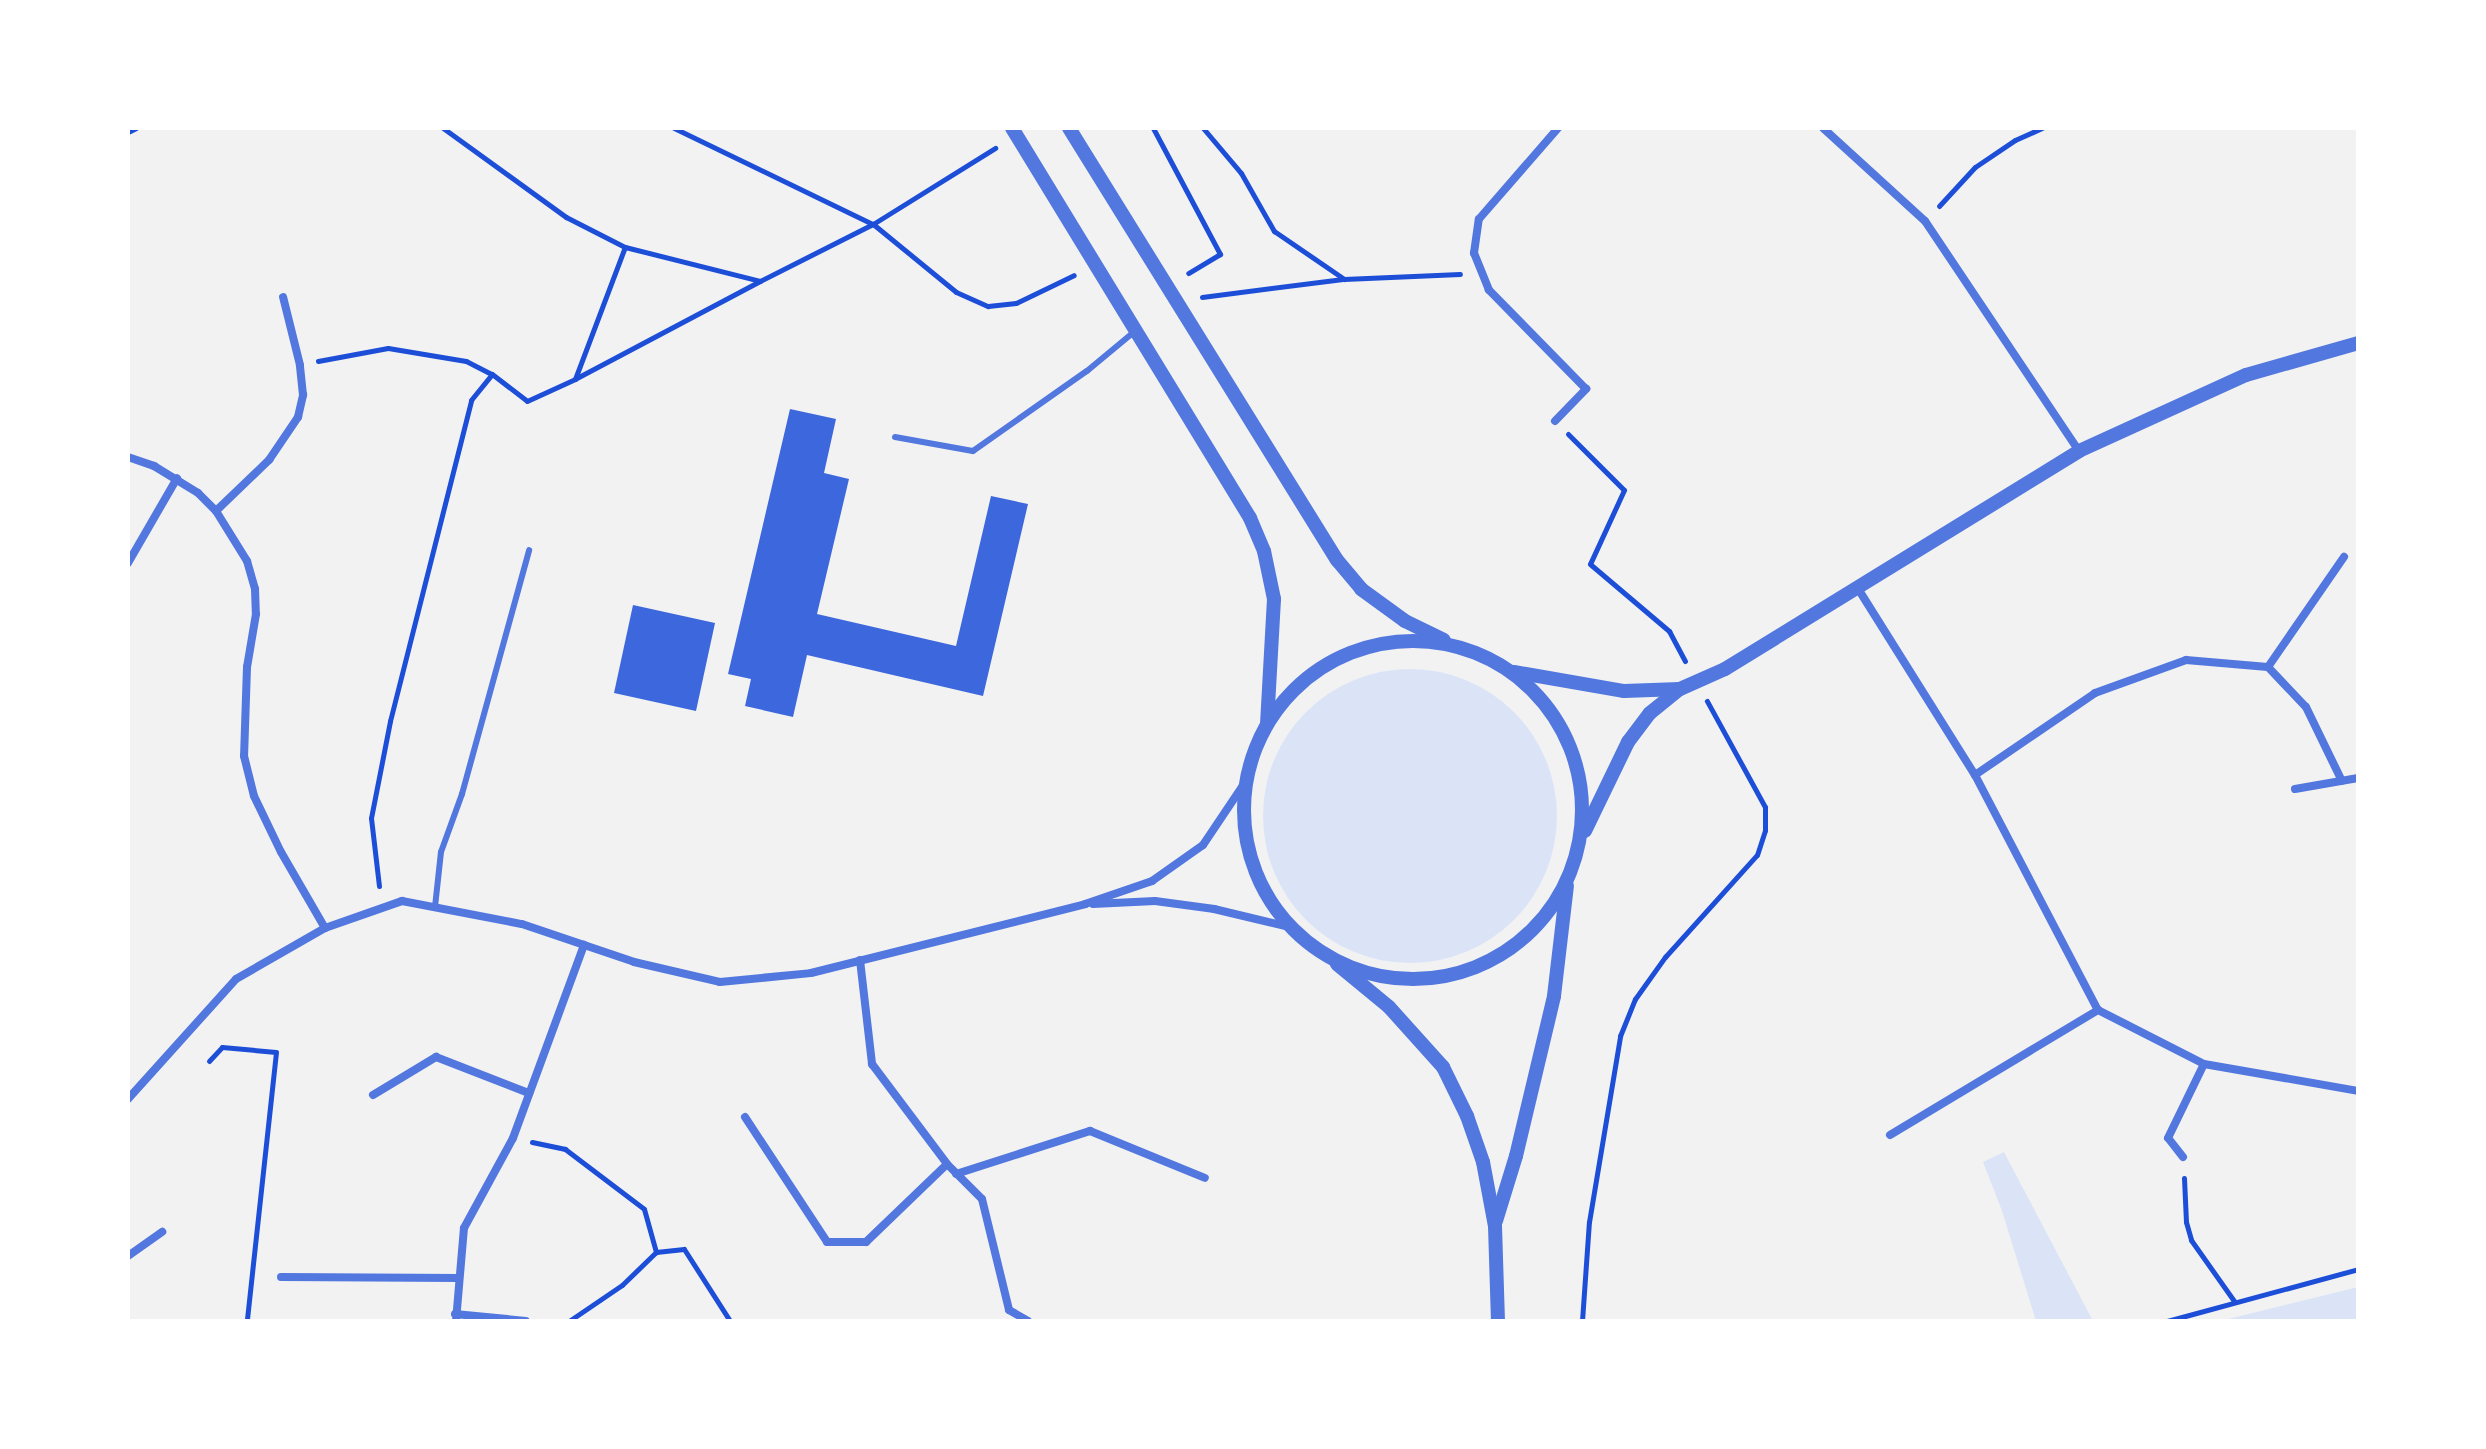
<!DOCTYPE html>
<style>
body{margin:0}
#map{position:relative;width:2486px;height:1449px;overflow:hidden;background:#f2f2f2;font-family:"Playfair Display",serif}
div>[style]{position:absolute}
.green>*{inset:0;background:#dbe4f7}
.round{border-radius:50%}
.building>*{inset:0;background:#3d67dc}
.path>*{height:5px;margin:-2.5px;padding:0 2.5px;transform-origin:2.5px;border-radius:2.5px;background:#1d4ed8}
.service>*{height:6px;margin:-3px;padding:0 3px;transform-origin:3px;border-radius:3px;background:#5277de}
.minor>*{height:8px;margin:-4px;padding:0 4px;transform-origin:4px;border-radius:4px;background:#5277de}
.tertiary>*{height:14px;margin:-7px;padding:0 7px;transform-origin:7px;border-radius:7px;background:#5277de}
.tertiary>.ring{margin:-7px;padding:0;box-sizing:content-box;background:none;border:14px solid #5277de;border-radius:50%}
span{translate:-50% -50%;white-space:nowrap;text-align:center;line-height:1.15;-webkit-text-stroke:6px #fff;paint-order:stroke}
.frame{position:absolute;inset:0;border:130px solid #fff;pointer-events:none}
</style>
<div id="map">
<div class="green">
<i class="round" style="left:1263px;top:669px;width:294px;height:294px"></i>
<i style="clip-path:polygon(2004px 1152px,2093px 1321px,2036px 1321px,2002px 1211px,1983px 1162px)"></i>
<i style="clip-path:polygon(2358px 1287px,2358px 1321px,2220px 1321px)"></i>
</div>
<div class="building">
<i style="clip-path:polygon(790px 409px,836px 419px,824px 473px,849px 479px,817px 614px,956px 646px,991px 496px,1028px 504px,983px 696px,807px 655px,793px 717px,745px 706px,751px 679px,728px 674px)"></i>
<i style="clip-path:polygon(633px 605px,715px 623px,696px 711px,614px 693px)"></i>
</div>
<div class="path">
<i style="left:443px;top:128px;width:152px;rotate:35.9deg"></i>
<i style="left:566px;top:217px;width:66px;rotate:27deg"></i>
<i style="left:625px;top:247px;width:139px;rotate:14.1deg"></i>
<i style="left:760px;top:281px;width:209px;rotate:152.1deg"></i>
<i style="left:575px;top:379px;width:141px;rotate:-69.3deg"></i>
<i style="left:674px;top:128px;width:221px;rotate:25.8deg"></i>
<i style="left:873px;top:224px;width:144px;rotate:-31.9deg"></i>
<i style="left:1153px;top:128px;width:143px;rotate:62deg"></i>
<i style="left:1220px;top:254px;width:37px;rotate:149deg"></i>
<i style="left:1203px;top:128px;width:59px;rotate:49.8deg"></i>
<i style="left:1241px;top:173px;width:67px;rotate:60.4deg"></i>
<i style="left:1274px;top:231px;width:85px;rotate:34.4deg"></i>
<i style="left:1344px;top:279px;width:116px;rotate:-2.5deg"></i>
<i style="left:128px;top:132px;width:9px;rotate:-27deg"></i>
<i style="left:1939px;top:206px;width:53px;rotate:-47.3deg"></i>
<i style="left:1975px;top:167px;width:48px;rotate:-34deg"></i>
<i style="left:2015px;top:140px;width:30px;rotate:-24deg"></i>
<i style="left:760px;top:281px;width:127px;rotate:-26.8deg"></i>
<i style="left:873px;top:224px;width:107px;rotate:39.3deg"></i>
<i style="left:956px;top:292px;width:35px;rotate:24deg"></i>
<i style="left:988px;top:306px;width:28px;rotate:-6deg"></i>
<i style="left:1016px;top:303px;width:64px;rotate:-25.8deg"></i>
<i style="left:1202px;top:297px;width:142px;rotate:-7.3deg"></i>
<i style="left:318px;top:361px;width:71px;rotate:-10.5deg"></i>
<i style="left:388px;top:348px;width:79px;rotate:9.5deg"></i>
<i style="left:466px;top:361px;width:29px;rotate:27deg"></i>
<i style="left:1568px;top:434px;width:79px;rotate:45deg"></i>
<i style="left:1624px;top:490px;width:81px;rotate:114.7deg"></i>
<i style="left:1590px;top:564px;width:104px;rotate:40.3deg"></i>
<i style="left:1669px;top:631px;width:34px;rotate:62deg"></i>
<i style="left:379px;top:886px;width:68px;rotate:-96.7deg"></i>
<i style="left:371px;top:818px;width:99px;rotate:-78.9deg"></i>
<i style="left:390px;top:721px;width:331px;rotate:-75.8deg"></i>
<i style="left:471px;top:400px;width:33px;rotate:-51deg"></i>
<i style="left:492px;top:374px;width:44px;rotate:37.6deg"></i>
<i style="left:527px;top:401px;width:53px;rotate:-24.6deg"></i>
<i style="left:209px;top:1061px;width:19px;rotate:-47deg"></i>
<i style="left:222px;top:1047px;width:54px;rotate:5.3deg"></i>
<i style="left:276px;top:1052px;width:271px;rotate:96.2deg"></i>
<i style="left:532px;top:1142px;width:34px;rotate:12deg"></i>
<i style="left:565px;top:1149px;width:99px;rotate:37.2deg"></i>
<i style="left:644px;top:1209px;width:45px;rotate:74.4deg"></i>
<i style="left:656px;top:1252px;width:28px;rotate:-6deg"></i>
<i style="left:684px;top:1249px;width:85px;rotate:57.4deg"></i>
<i style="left:2184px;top:1178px;width:44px;rotate:87.4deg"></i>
<i style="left:2186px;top:1222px;width:19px;rotate:74deg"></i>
<i style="left:2191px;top:1240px;width:75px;rotate:54.8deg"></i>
<i style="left:569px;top:1321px;width:64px;rotate:-34.2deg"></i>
<i style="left:622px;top:1285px;width:47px;rotate:-44.1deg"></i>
<i style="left:1582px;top:1321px;width:99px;rotate:-86deg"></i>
<i style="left:1589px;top:1222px;width:189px;rotate:-80.5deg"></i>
<i style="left:1620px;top:1036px;width:40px;rotate:-68deg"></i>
<i style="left:1635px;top:999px;width:52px;rotate:-54.5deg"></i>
<i style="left:1665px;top:957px;width:137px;rotate:-48deg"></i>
<i style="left:1757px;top:855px;width:26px;rotate:-72deg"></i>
<i style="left:1765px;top:830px;width:23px;rotate:-90deg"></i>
<i style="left:1765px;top:807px;width:121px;rotate:-118.7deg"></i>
<i style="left:2167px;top:1321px;width:198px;rotate:-15.2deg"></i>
</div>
<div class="service">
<i style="left:895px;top:437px;width:79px;rotate:10.2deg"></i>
<i style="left:973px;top:451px;width:139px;rotate:-35.1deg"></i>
<i style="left:1087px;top:371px;width:61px;rotate:-39.7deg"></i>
<i style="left:435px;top:907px;width:55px;rotate:-83.8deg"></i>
<i style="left:441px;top:852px;width:62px;rotate:-70.1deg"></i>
<i style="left:462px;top:794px;width:253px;rotate:-74.6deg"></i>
</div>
<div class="minor">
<i style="left:1823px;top:128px;width:138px;rotate:42.4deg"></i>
<i style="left:1925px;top:221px;width:277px;rotate:56.2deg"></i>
<i style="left:1555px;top:421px;width:45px;rotate:-45.9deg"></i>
<i style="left:1586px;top:389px;width:139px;rotate:-134.4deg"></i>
<i style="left:1489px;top:290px;width:40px;rotate:-112deg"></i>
<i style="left:1474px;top:253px;width:34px;rotate:-82deg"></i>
<i style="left:1479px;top:219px;width:121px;rotate:-49deg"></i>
<i style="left:128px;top:457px;width:28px;rotate:19deg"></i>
<i style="left:154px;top:466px;width:52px;rotate:31.5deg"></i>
<i style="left:198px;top:493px;width:25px;rotate:45deg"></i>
<i style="left:216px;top:511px;width:59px;rotate:58.2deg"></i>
<i style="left:247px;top:561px;width:29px;rotate:74deg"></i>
<i style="left:255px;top:589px;width:25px;rotate:88deg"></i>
<i style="left:256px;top:614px;width:54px;rotate:99.6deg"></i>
<i style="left:247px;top:667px;width:89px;rotate:91.9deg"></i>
<i style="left:244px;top:756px;width:41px;rotate:76deg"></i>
<i style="left:254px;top:796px;width:62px;rotate:64.3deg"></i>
<i style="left:281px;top:852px;width:88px;rotate:59.9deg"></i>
<i style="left:216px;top:511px;width:74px;rotate:-43.9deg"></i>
<i style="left:269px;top:460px;width:52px;rotate:-56deg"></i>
<i style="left:298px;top:417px;width:23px;rotate:-77deg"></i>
<i style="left:303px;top:395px;width:30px;rotate:-96deg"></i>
<i style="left:300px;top:365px;width:70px;rotate:-104deg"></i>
<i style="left:128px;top:563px;width:98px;rotate:-60deg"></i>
<i style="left:1857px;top:587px;width:222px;rotate:57.9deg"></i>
<i style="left:1975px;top:775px;width:265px;rotate:62.4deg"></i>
<i style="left:2098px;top:1010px;width:119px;rotate:27deg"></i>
<i style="left:2204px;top:1064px;width:156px;rotate:9.9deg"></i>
<i style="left:2268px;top:667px;width:134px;rotate:-55.4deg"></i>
<i style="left:1975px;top:775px;width:145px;rotate:-34.3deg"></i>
<i style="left:2095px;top:693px;width:97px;rotate:-19.9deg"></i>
<i style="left:2186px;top:660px;width:82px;rotate:4.9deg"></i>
<i style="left:2268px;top:667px;width:55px;rotate:46.5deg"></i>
<i style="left:2306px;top:707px;width:82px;rotate:64.1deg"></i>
<i style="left:2295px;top:789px;width:64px;rotate:-9.9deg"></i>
<i style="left:1093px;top:904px;width:62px;rotate:-2.8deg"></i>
<i style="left:1155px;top:901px;width:60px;rotate:7.7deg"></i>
<i style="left:1214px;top:909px;width:77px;rotate:13.5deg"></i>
<i style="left:860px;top:960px;width:105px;rotate:83.4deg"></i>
<i style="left:872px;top:1064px;width:125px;rotate:53.1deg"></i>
<i style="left:947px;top:1164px;width:49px;rotate:45deg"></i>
<i style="left:982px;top:1199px;width:114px;rotate:76.3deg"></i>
<i style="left:1009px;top:1310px;width:22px;rotate:30deg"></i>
<i style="left:373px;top:1095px;width:74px;rotate:-31.1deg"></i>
<i style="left:436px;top:1057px;width:100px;rotate:21.2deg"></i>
<i style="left:128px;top:1099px;width:161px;rotate:-48deg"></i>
<i style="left:236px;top:979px;width:103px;rotate:-29.8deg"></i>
<i style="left:325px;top:928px;width:82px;rotate:-19.3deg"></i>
<i style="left:402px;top:901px;width:122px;rotate:10.9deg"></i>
<i style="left:522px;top:924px;width:118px;rotate:18.7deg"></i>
<i style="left:634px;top:962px;width:88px;rotate:13.1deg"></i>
<i style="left:720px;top:982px;width:91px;rotate:-5.6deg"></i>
<i style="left:811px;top:973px;width:283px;rotate:-14.1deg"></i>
<i style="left:1085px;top:904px;width:71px;rotate:-18.9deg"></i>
<i style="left:1152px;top:881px;width:62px;rotate:-35.2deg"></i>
<i style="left:1203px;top:845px;width:77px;rotate:-56.1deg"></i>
<i style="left:745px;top:1117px;width:149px;rotate:56.7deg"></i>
<i style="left:827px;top:1242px;width:39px"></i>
<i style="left:866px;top:1242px;width:112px;rotate:-43.9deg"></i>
<i style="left:1890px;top:1135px;width:243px;rotate:-31deg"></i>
<i style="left:2183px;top:1157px;width:24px;rotate:-128deg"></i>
<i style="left:2168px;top:1138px;width:82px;rotate:-64.1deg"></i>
<i style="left:956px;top:1174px;width:141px;rotate:-17.8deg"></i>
<i style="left:1090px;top:1131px;width:124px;rotate:22.2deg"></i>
<i style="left:128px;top:1256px;width:42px;rotate:-35.2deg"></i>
<i style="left:281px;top:1277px;width:178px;rotate:0.3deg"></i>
<i style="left:455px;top:1314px;width:71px;rotate:5.6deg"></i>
<i style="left:456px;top:1321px;width:93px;rotate:-85.1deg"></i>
<i style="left:464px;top:1228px;width:102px;rotate:-61.4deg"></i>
<i style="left:513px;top:1138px;width:206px;rotate:-69.8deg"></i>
</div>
<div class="tertiary">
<i style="left:1012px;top:128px;width:457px;rotate:58.6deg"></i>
<i style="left:1250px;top:518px;width:36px;rotate:67deg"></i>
<i style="left:1264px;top:551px;width:49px;rotate:78.2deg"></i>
<i style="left:1274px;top:599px;width:124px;rotate:93.2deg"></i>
<i style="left:1069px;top:128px;width:508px;rotate:58.19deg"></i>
<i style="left:1337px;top:560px;width:38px;rotate:50deg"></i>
<i style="left:1361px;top:589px;width:54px;rotate:36deg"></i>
<i style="left:1405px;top:621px;width:43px;rotate:26deg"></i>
<i class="ring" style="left:1244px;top:641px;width:324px;height:324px"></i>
<i style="left:1514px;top:672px;width:112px;rotate:9.8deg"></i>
<i style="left:1624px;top:691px;width:56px;rotate:-2deg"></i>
<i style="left:1585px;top:831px;width:99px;rotate:-64.2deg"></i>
<i style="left:1628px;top:742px;width:36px;rotate:-53deg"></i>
<i style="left:1650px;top:713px;width:38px;rotate:-39deg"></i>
<i style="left:1680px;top:689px;width:49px;rotate:-24deg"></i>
<i style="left:1725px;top:669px;width:416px;rotate:-31.6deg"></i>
<i style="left:2079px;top:451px;width:183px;rotate:-24.5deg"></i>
<i style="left:2246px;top:375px;width:116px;rotate:-15.9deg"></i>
<i style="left:1337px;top:964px;width:67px;rotate:39.6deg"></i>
<i style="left:1389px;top:1007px;width:81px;rotate:48deg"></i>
<i style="left:1443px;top:1067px;width:55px;rotate:63.9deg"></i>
<i style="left:1467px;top:1116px;width:49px;rotate:70.8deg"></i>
<i style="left:1483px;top:1162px;width:65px;rotate:79.4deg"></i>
<i style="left:1495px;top:1226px;width:95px;rotate:88.2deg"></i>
<i style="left:1496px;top:1221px;width:68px;rotate:-72.9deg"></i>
<i style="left:1516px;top:1156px;width:164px;rotate:-76.6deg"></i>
<i style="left:1554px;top:996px;width:111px;rotate:-83.3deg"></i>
</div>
<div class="frame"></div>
</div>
